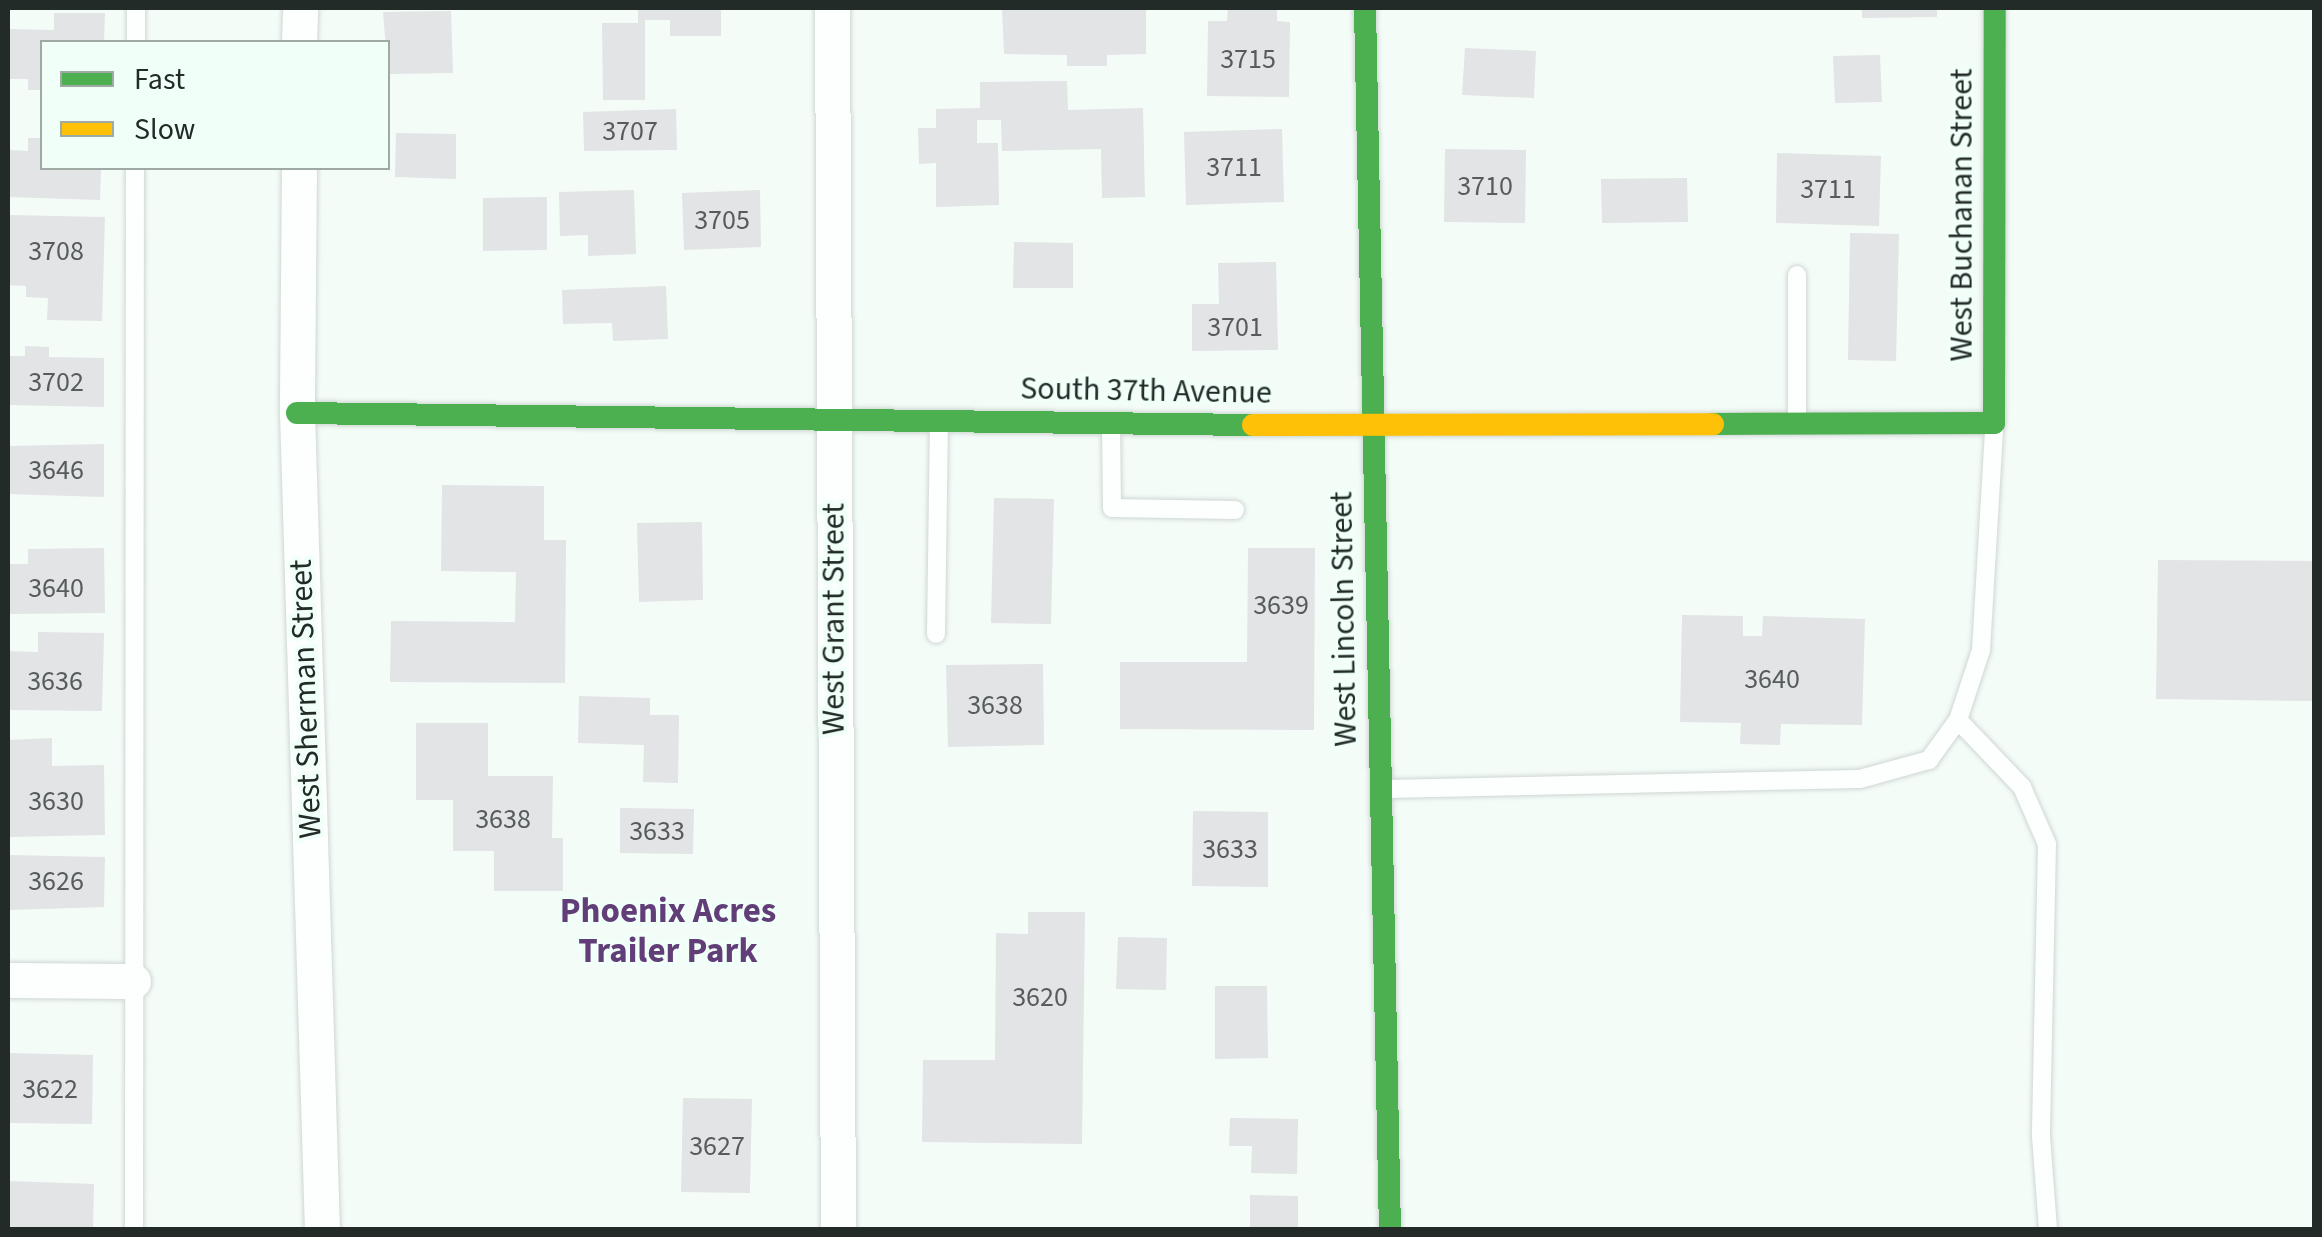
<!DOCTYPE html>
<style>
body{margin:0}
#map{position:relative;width:2322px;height:1237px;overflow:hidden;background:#f4fcf8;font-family:"Source Sans 3",sans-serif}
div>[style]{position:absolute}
.building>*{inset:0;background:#e2e4e5}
.roads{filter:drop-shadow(0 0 2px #cfd7d3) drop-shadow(0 0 2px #cfd7d3)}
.lane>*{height:18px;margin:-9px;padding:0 9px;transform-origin:9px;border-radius:9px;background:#fdfffe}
.street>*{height:35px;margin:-17.5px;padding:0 17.5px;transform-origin:17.5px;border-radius:17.5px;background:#fdfffe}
.fast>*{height:22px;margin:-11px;padding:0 11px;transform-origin:11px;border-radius:11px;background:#4caf50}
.slow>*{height:22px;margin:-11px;padding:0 11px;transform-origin:11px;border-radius:11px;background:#ffc107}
span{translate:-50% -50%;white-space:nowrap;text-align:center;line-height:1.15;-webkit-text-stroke:8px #f1fff9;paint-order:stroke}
.number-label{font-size:28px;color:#565c5a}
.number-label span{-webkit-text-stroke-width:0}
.street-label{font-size:32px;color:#232b28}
.neighbourhood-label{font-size:35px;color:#623e78;font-weight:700}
.frame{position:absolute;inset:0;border:10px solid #232b28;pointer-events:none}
.legend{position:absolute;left:40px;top:40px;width:350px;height:130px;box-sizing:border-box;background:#f1fff9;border:2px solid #9faaa5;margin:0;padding:12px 18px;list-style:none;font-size:30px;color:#232b28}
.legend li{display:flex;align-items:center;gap:20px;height:50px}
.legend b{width:50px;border:2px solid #9faaa5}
</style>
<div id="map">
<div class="building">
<i style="clip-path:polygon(638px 8px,721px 8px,721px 36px,670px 36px,670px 20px,645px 20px,645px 100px,603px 100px,602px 23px,638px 23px)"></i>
<i style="clip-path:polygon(1146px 8px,1146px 54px,1107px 55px,1107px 66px,1067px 66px,1067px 55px,1004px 54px,1002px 9px)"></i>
<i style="clip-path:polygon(1228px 8px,1277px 8px,1277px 21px,1290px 22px,1289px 97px,1207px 96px,1208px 21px,1227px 21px)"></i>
<i style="clip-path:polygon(1862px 8px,1937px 8px,1937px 17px,1862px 18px)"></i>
<i style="clip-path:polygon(451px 11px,453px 73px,388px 74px,383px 12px)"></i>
<i style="clip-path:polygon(54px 13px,105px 13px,104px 42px,42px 42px,42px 90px,28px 90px,28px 79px,8px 79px,8px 29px,54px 30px)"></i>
<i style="clip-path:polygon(1465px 48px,1536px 51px,1534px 98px,1462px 95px)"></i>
<i style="clip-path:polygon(1880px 55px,1882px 102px,1835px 103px,1833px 56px)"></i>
<i style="clip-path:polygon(1067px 81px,1068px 110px,1143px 108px,1145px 197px,1102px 198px,1101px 149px,1002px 151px,1001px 120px,977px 120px,977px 143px,998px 143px,999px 205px,936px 207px,936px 163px,919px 164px,918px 128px,936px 128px,936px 109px,980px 108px,980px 82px)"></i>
<i style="clip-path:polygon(676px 109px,677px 150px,584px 151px,583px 112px)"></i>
<i style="clip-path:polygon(1282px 129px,1284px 202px,1186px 205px,1184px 132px)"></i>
<i style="clip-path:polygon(396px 133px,456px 134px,456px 179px,395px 177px)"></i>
<i style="clip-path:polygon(28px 138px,42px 138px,42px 168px,101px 168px,100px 200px,8px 197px,8px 150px,28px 151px)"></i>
<i style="clip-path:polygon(1445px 149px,1526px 150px,1525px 223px,1444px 222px)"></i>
<i style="clip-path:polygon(1777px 153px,1881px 156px,1879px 226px,1776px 223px)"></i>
<i style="clip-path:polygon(1687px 178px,1688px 222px,1602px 223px,1601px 179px)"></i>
<i style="clip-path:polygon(634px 190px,636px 254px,588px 256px,588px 235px,560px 236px,559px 192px)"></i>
<i style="clip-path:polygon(760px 190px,761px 247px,684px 250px,682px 193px)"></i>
<i style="clip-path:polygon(547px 197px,547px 250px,483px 251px,483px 198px)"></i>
<i style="clip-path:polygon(8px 215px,105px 217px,102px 321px,47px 320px,48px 298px,26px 297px,26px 286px,8px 285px)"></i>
<i style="clip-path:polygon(1850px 233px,1899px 234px,1896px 361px,1848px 360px)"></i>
<i style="clip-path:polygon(1014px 242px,1073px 243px,1073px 288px,1013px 288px)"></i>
<i style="clip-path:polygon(1276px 262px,1278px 350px,1192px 351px,1192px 304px,1219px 304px,1218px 263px)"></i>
<i style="clip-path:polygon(666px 286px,668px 339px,613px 341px,612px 323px,563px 324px,562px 290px)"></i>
<i style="clip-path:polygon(25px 346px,49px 347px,49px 357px,104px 358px,104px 407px,8px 405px,8px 356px,25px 356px)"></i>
<i style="clip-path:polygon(104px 444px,104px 497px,8px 494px,8px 446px)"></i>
<i style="clip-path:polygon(442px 485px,544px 486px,544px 540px,566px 540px,565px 683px,390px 682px,391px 621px,515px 622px,516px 572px,441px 571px)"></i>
<i style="clip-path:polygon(994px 498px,1054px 499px,1051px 624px,991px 623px)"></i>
<i style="clip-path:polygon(702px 522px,703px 600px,639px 602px,637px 523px)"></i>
<i style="clip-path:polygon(104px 548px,105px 613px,8px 614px,8px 564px,28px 564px,28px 549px)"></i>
<i style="clip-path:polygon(1248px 548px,1315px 548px,1314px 730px,1120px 729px,1120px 662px,1247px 662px)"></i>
<i style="clip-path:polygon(2158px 560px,2314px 561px,2314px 701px,2156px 699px)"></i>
<i style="clip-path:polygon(1682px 615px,1743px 616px,1743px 636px,1762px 636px,1763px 616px,1865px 619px,1862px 725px,1781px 724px,1780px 745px,1740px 744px,1741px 723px,1680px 722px)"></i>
<i style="clip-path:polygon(38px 632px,104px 633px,102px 711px,8px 710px,8px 651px,38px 652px)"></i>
<i style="clip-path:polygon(1043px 664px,1044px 745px,948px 747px,946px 665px)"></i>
<i style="clip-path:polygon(579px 696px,650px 698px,650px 715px,679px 715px,678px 783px,643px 782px,644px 745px,578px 743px)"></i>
<i style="clip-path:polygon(416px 723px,488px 723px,488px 776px,553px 776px,552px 838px,563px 838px,563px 891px,494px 891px,494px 851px,453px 851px,453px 800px,416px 800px)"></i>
<i style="clip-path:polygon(52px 738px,52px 766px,104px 765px,105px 835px,8px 837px,8px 740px)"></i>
<i style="clip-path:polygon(620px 808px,694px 809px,693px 854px,620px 853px)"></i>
<i style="clip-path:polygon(1193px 811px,1268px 812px,1268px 887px,1192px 886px)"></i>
<i style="clip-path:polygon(8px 855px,105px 857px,104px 907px,8px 910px)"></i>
<i style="clip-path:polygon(1028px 912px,1085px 912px,1082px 1144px,922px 1142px,923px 1060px,995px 1060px,996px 933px,1028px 934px)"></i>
<i style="clip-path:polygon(1118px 937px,1167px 938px,1166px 990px,1116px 989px)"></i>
<i style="clip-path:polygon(1215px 986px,1267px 986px,1268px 1058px,1215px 1059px)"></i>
<i style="clip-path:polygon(8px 1053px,93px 1055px,92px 1124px,8px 1123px)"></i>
<i style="clip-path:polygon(683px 1098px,752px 1099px,750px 1193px,681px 1192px)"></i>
<i style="clip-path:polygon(1230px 1118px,1298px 1119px,1297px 1174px,1251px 1173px,1252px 1146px,1229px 1146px)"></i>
<i style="clip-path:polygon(8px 1181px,94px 1184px,93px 1230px,8px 1230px)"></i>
<i style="clip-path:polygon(1250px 1195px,1298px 1196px,1298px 1230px,1250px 1230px)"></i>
</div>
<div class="roads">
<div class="lane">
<i style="left:136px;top:42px;width:34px;rotate:-90deg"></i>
<i style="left:1797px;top:275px;width:148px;rotate:90deg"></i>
<i style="left:1111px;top:424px;width:84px;rotate:89.3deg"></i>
<i style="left:1112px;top:508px;width:123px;rotate:0.9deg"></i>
<i style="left:936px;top:634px;width:212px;rotate:-89.2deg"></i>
<i style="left:1958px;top:720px;width:93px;rotate:46.3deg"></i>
<i style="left:2022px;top:787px;width:62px;rotate:66.3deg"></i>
<i style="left:2047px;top:844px;width:292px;rotate:91.2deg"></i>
<i style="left:2041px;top:1136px;width:94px;rotate:85.7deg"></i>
<i style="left:1383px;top:789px;width:477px;rotate:-1.2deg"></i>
<i style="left:1860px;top:779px;width:72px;rotate:-15.4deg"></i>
<i style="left:1929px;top:760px;width:49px;rotate:-54.1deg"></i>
<i style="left:1958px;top:720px;width:74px;rotate:-71.8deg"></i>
<i style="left:1981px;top:650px;width:222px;rotate:-86.6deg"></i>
<i style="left:134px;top:1230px;width:1062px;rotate:-89.95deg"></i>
</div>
<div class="street">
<i style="left:832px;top:8px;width:1222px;rotate:89.72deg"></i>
<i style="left:299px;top:42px;width:34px;rotate:-88deg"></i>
<i style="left:299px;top:168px;width:245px;rotate:90.5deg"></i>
<i style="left:297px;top:413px;width:817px;rotate:88.25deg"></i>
<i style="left:8px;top:980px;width:125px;rotate:0.5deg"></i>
</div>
<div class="fast">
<i style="left:1365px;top:8px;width:1222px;rotate:88.83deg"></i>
<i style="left:297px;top:413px;width:956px;rotate:0.72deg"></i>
<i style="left:1713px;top:424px;width:281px;rotate:-0.2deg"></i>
<i style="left:1994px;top:423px;width:415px;rotate:-89.9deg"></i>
</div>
<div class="slow">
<i style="left:1253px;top:425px;width:460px;rotate:-0.1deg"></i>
</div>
</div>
<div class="number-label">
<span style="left:1248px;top:59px">3715</span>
<span style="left:630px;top:131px">3707</span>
<span style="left:1234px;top:167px">3711</span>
<span style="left:1485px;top:186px">3710</span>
<span style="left:1828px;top:189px">3711</span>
<span style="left:722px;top:220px">3705</span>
<span style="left:56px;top:251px">3708</span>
<span style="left:1235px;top:327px">3701</span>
<span style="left:56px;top:382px">3702</span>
<span style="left:56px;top:470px">3646</span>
<span style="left:56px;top:588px">3640</span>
<span style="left:1281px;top:605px">3639</span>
<span style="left:1772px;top:679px">3640</span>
<span style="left:55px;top:681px">3636</span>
<span style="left:995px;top:705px">3638</span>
<span style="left:56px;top:801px">3630</span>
<span style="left:503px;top:819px">3638</span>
<span style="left:657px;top:831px">3633</span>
<span style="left:1230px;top:849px">3633</span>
<span style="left:56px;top:881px">3626</span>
<span style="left:1040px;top:997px">3620</span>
<span style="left:50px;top:1089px">3622</span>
<span style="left:717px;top:1146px">3627</span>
</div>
<div class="street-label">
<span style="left:1962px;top:215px;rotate:-90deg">West Buchanan Street</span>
<span style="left:1146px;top:391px;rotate:1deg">South 37th Avenue</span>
<span style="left:834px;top:619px;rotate:-90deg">West Grant Street</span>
<span style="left:1344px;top:619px;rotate:-91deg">West Lincoln Street</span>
<span style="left:306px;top:699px;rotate:-92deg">West Sherman Street</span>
</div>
<div class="neighbourhood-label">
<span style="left:668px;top:931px">Phoenix Acres<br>Trailer Park</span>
</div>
<div class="frame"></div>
<ul class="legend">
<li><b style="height:12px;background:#4caf50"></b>Fast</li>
<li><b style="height:12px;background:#ffc107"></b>Slow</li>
</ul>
</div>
